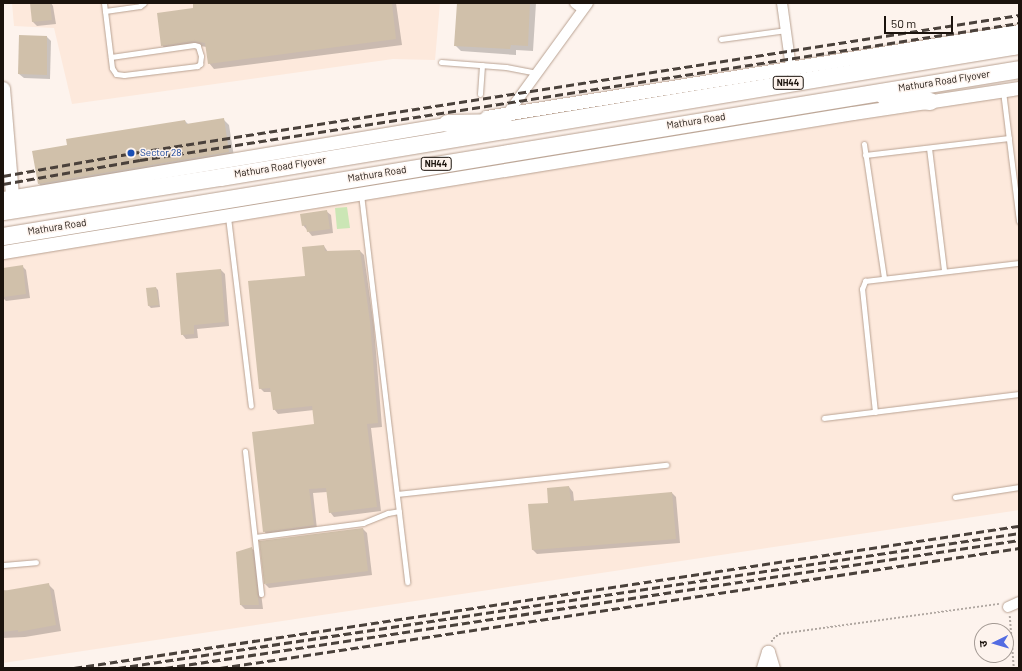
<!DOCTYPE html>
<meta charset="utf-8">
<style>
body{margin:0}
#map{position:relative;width:1022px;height:671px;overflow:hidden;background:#fdf3ed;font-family:Barlow,"Noto Sans Devanagari",sans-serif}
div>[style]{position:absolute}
.built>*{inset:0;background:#fde9dc}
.green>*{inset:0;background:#cbe6b5}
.shadow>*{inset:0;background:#0003}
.building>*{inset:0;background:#d0c0aa}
.path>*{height:1.5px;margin-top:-0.75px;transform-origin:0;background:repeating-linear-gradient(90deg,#afa6a0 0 2px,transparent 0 4px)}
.roads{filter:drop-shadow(0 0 1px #b9a292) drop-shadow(0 0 1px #b9a292)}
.lane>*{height:5px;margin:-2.5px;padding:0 2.5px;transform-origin:2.5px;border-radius:2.5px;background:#fff}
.street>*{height:10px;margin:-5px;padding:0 5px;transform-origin:5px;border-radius:5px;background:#fff}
.secondary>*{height:13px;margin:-6.5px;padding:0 6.5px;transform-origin:6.5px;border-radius:6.5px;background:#fff}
.highway>*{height:17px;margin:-8.5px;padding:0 8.5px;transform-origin:8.5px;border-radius:8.5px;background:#fff}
.rail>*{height:3px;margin-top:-1.5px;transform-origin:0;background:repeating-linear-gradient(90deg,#4a413b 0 8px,transparent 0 12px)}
.dots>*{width:11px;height:11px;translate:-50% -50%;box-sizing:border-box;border:2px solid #fdf3ed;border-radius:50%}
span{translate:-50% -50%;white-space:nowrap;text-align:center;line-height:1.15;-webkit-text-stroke:3px #fdf3ed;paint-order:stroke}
.shield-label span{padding:1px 3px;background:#fdf3ed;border:1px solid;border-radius:3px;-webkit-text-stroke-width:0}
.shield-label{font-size:9px;color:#1b130d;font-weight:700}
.street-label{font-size:10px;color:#1b130d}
.transit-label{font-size:10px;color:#164399}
.left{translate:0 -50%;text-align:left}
.frame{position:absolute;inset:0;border:4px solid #1b130d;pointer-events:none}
.north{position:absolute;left:974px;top:623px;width:40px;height:40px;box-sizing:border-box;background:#fdf3ed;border:1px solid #a39993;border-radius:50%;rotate:265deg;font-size:11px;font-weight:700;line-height:16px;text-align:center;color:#1b130d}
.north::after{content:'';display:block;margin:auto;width:14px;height:18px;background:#536ce2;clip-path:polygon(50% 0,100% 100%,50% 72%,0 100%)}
.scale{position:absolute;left:884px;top:16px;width:69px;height:18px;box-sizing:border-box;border:2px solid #1b130d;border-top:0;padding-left:5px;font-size:12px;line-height:14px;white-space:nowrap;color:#1b130d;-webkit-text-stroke:3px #fdf3ed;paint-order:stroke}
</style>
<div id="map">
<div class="built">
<i style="clip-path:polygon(12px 3px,440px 3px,435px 60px,393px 59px,72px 104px,54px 28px,14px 26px)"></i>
<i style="clip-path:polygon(1019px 85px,1019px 510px,3px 663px,3px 249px)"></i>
</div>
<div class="green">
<i style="clip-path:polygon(347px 207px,350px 228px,337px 229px,335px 208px)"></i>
</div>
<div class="shadow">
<i style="clip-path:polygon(35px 3px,51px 3px,53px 6px,56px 24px,37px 26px,33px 22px)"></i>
<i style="clip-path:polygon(194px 3px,396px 3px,402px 45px,214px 69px,209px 63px,207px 47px,200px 46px,167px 51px,162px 45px,194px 9px)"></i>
<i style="clip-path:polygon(458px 3px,536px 3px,533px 51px,516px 50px,516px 55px,461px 51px,455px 45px)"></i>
<i style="clip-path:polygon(20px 36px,47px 37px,51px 41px,50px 79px,24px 78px,19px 74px)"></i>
<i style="clip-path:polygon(223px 119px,229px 125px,234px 157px,44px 189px,39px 184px,68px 146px,185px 121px,189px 125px)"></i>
<i style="clip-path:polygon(326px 211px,331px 215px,333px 233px,312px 236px,303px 225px)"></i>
<i style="clip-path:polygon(324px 246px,328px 252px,360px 251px,364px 255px,374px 327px,382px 427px,371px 428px,381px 511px,334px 517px,330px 512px,327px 492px,313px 493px,317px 529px,268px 536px,264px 531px,315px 425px,314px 410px,278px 414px,274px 409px,272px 392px,264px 392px,260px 388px,306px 276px)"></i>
<i style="clip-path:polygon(22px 266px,26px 270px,30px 298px,6px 301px,3px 298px,3px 269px)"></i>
<i style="clip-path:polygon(221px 270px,225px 274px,229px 326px,197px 329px,198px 338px,186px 339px,182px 334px)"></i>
<i style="clip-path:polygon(156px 288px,158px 290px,160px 307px,151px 308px,149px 306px)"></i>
<i style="clip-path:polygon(569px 487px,573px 492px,574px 501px,672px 493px,676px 497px,680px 543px,537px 554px,533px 550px,549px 504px)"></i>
<i style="clip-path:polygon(363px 529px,367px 533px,372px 575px,269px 588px,265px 584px)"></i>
<i style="clip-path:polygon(251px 548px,256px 552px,263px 609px,245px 609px,241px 605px)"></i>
<i style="clip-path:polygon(48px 584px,54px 590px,61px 631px,25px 637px,3px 638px,3px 590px,8px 591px)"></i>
</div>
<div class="building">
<i style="clip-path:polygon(30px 3px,50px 3px,52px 20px,32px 22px)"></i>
<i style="clip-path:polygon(193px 3px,392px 3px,396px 39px,208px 64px,205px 43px,193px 41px,161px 46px,157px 13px,193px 8px)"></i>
<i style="clip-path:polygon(457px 3px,530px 3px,528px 46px,511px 45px,510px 49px,454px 46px)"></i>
<i style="clip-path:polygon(19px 35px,47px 36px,47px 75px,18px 74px)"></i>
<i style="clip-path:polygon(224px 118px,229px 152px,38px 184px,32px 151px,67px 145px,66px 139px,185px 120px,186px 124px)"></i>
<i style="clip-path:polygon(327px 210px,330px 229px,307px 232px,306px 225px,302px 226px,300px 214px)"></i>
<i style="clip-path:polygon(324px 245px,325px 251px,360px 250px,370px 322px,378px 423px,367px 424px,377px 507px,329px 513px,326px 488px,309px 489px,314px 525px,263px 532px,252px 432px,314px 424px,312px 406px,273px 410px,270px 388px,259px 389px,248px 281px,305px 276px,302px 247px)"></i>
<i style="clip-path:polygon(23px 265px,26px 294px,3px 297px,3px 268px)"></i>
<i style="clip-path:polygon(221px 269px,225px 322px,194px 325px,194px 334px,181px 335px,176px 273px)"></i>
<i style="clip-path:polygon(156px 287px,159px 305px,148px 306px,146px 288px)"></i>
<i style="clip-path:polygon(569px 486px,571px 501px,672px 492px,676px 539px,532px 550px,528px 504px,548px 503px,547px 488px)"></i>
<i style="clip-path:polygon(363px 528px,368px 571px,264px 584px,259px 541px)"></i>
<i style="clip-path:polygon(252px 547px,259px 605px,240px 605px,236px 552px)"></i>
<i style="clip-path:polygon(49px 583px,56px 625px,18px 632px,18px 630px,3px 632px,3px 591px)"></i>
</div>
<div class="path">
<i style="left:1010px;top:616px;width:52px;rotate:85.6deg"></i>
<i style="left:771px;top:642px;width:4px;rotate:-56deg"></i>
<i style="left:773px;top:639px;width:8px;rotate:-40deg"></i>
<i style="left:779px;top:634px;width:222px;rotate:-7.8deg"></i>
</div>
<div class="roads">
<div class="lane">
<i style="left:104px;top:3px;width:8px;rotate:83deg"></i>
<i style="left:105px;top:11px;width:35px;rotate:-8deg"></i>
<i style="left:140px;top:6px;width:5px;rotate:-37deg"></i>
<i style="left:105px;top:11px;width:57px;rotate:83deg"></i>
<i style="left:112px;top:68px;width:7px;rotate:56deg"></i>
<i style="left:116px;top:74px;width:8px;rotate:7deg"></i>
<i style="left:124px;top:75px;width:74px;rotate:-7deg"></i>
<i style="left:197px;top:66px;width:4px;rotate:-34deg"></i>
<i style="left:200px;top:64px;width:8px;rotate:-83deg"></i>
<i style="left:201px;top:56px;width:10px;rotate:-107deg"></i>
<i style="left:198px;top:46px;width:4px;rotate:-166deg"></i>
<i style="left:194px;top:45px;width:84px;rotate:171.8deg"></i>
<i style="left:721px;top:39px;width:66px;rotate:-7.9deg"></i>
<i style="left:441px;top:62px;width:65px;rotate:4.4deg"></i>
<i style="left:506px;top:67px;width:33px;rotate:11deg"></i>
<i style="left:1003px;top:91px;width:131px;rotate:83deg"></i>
<i style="left:480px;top:94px;width:29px;rotate:-86deg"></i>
<i style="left:864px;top:144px;width:135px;rotate:81.5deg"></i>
<i style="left:929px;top:148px;width:124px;rotate:83deg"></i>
<i style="left:865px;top:155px;width:145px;rotate:-6.7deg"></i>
<i style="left:361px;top:194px;width:391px;rotate:83.2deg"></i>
<i style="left:228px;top:217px;width:190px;rotate:83.1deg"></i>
<i style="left:875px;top:412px;width:124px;rotate:-96deg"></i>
<i style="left:862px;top:289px;width:9px;rotate:-69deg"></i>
<i style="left:865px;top:281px;width:155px;rotate:-6.7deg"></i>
<i style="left:824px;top:418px;width:196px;rotate:-7deg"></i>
<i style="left:245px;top:451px;width:144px;rotate:83.6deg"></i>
<i style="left:397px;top:494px;width:271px;rotate:-6.2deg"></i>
<i style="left:955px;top:497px;width:65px;rotate:-8.9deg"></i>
<i style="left:255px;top:537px;width:109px;rotate:-7.4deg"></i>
<i style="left:363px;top:523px;width:27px;rotate:-22deg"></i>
<i style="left:388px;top:513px;width:11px;rotate:-10deg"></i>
<i style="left:3px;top:565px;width:33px;rotate:-5deg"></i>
</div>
<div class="street">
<i style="left:575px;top:3px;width:10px;rotate:37deg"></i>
<i style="left:782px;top:3px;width:66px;rotate:82.1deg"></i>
<i style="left:508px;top:113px;width:136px;rotate:-54deg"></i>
<i style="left:1008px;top:607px;width:12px;rotate:-24deg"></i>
</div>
<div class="secondary">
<i style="left:3px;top:88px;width:108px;rotate:85.2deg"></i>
<i style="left:486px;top:117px;width:540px;rotate:-9.17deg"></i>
<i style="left:3px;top:198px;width:458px;rotate:-9.5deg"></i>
<i style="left:3px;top:252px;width:861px;rotate:-9.29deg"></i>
<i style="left:853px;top:113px;width:168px;rotate:-8.6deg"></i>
<i style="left:768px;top:652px;width:17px;rotate:73deg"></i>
<i style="left:763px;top:668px;width:17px;rotate:-73deg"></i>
</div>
<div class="highway">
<i style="left:883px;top:95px;width:47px;rotate:7.3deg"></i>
<i style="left:447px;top:123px;width:56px;rotate:-1deg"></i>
<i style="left:3px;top:211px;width:220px;rotate:-8.9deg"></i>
<i style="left:220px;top:177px;width:810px;rotate:-9.38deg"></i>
<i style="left:3px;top:236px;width:1030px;rotate:-9.33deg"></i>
</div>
</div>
<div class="rail">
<i style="left:3px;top:176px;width:138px;rotate:-10deg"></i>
<i style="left:139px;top:152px;width:891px;rotate:-8.85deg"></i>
<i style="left:3px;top:184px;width:139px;rotate:-9.9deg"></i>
<i style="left:140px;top:160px;width:890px;rotate:-8.86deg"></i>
<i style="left:74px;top:668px;width:956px;rotate:-8.55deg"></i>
<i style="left:118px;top:668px;width:911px;rotate:-8.52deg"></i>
<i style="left:165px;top:668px;width:864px;rotate:-8.52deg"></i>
<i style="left:220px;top:668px;width:808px;rotate:-8.54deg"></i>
</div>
<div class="dots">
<i style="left:131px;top:153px;background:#1a4fb4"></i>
</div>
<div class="shield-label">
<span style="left:788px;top:83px">NH44</span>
<span style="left:436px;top:164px">NH44</span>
</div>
<div class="street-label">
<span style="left:944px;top:81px;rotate:-9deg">Mathura Road Flyover</span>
<span style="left:696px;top:121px;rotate:-9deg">Mathura Road</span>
<span style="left:280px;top:167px;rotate:-9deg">Mathura Road Flyover</span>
<span style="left:377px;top:174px;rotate:-9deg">Mathura Road</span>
<span style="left:57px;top:227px;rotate:-9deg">Mathura Road</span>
</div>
<div class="transit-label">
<span class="left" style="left:140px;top:153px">Sector 28</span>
</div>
<div class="frame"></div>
<div class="north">उ</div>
<div class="scale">50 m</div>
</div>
